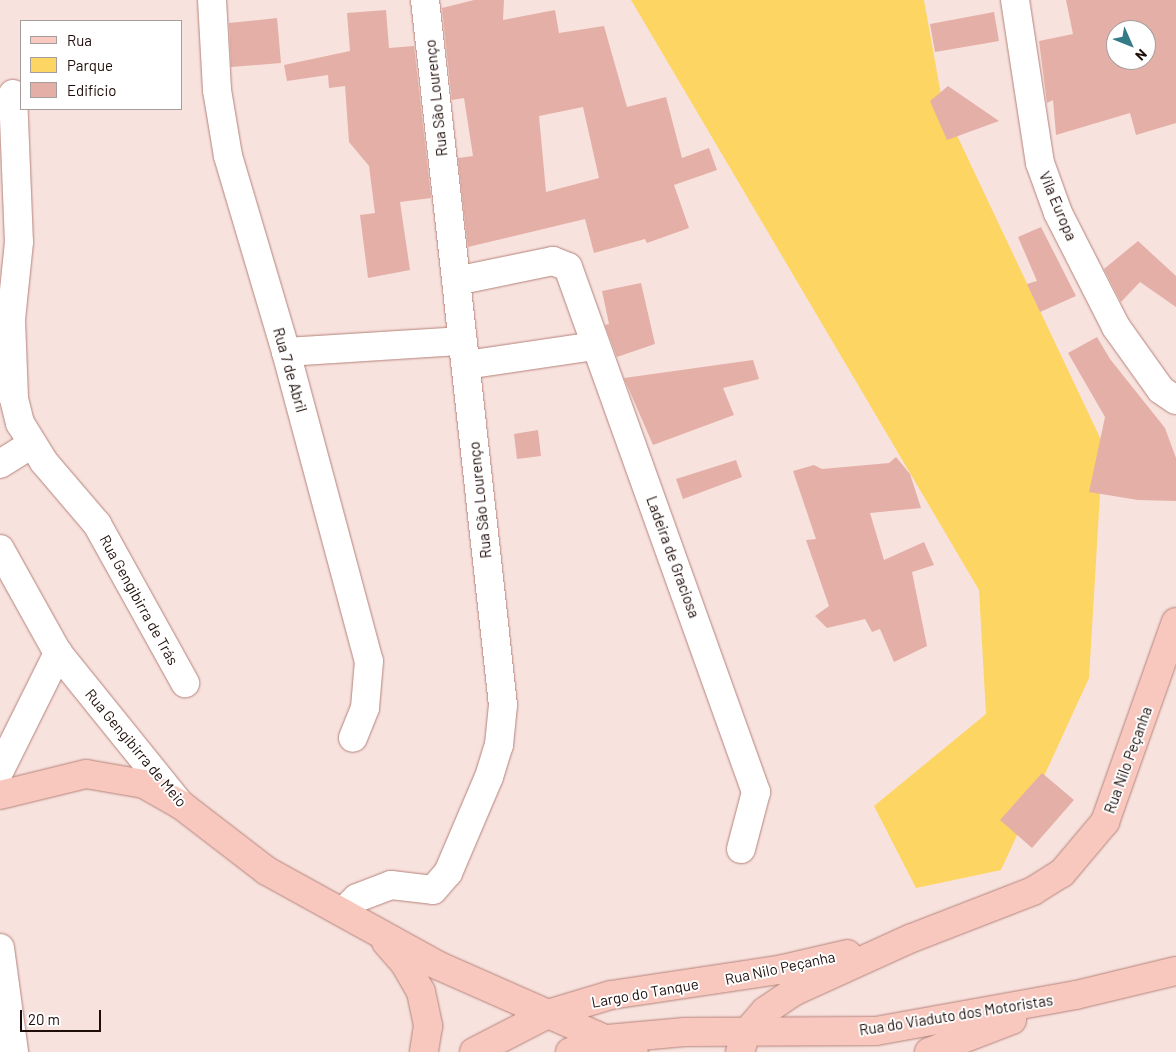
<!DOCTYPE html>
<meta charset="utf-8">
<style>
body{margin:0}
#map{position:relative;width:1176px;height:1052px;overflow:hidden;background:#f8e2de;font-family:Barlow,sans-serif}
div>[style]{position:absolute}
.green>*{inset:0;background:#fdd563}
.building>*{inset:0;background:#e4afa6}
.roads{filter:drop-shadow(0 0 1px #b5837a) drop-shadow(0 0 1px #b5837a)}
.minor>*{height:28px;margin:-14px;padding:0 14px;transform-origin:14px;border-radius:14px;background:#fff}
.major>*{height:28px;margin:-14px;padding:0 14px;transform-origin:14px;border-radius:14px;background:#f8c7be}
span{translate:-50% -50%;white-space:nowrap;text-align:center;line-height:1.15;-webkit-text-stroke:4px #fff;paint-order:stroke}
.street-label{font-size:15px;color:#1f0d0a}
.legend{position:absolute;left:20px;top:20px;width:162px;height:90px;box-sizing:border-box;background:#fff;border:1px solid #a59e9d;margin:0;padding:6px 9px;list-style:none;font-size:15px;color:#1f0d0a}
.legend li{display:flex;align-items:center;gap:10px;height:25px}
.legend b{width:25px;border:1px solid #a59e9d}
.north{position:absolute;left:1106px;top:20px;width:50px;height:50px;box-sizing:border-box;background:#fff;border:1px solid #a59e9d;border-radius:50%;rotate:134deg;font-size:14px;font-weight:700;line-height:20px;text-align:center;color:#1f0d0a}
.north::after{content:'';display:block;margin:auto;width:18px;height:22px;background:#357b87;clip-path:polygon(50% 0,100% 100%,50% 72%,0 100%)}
.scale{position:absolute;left:20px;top:1010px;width:81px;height:22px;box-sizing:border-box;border:2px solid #1f0d0a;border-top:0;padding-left:6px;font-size:15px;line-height:18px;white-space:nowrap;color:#1f0d0a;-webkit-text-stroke:4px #fff;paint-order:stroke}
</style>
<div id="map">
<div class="green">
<i style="clip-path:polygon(631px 0,924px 0,943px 106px,1103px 444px,1089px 678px,1001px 870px,916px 888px,874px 806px,986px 714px,979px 590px)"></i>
</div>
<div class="building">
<i style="clip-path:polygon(evenodd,474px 0,504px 0,503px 20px,555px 10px,559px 33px,604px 26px,627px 107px,666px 97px,682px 158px,709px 148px,717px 170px,674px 185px,689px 228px,647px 243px,645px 239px,594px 253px,585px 219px,468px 247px,458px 158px,473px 156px,464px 98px,452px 100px,442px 8px,474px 0,583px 107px,599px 178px,546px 192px,539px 116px,583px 107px)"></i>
<i style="clip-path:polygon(evenodd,1066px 0,1176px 0,1176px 123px,1136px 135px,1130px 113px,1056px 135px,1053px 100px,1047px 103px,1039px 41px,1073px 34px,1066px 0,1116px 30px,1146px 30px,1146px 60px,1116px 60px,1116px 30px)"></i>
<i style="clip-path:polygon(386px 10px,389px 48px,414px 46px,431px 198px,400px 202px,410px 270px,368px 278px,360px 215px,375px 213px,369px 166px,349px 142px,345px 86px,329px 88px,328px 75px,287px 81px,284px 65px,350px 51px,347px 13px)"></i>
<i style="clip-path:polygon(994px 12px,999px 41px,935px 52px,930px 24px)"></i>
<i style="clip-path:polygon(277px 18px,281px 63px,231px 67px,229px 23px)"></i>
<i style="clip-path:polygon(948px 86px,999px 121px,947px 140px,930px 101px)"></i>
<i style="clip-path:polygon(1041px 227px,1076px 296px,1040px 312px,1027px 284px,1037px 281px,1018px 237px)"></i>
<i style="clip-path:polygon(1138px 241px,1176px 276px,1176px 307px,1140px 282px,1121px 302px,1104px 269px)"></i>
<i style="clip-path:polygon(641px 283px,655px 344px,617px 357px,605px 325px,609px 324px,602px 291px)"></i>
<i style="clip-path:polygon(1097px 337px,1110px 359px,1165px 428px,1176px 458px,1176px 501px,1138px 500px,1089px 492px,1105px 417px,1068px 353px)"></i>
<i style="clip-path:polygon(753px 360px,759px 379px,723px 388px,734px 415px,653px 445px,624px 378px)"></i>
<i style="clip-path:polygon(538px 430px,541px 456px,517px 459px,514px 434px)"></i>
<i style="clip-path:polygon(896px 457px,910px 474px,921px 508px,870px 513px,884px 560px,924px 542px,934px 565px,912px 572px,927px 646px,894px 662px,880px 629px,872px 632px,865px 619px,827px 628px,815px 616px,829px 606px,806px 540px,816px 539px,793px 471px,814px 465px,822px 469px,889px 463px)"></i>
<i style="clip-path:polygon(736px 460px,742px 477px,683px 499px,676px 479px)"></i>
<i style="clip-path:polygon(1042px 773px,1074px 800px,1032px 848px,1000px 820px)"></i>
</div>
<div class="roads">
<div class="minor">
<i style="left:212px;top:0;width:90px;rotate:86.8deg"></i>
<i style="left:217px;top:90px;width:67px;rotate:80.5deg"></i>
<i style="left:228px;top:156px;width:204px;rotate:73.5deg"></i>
<i style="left:286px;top:352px;width:320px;rotate:75deg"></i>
<i style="left:369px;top:661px;width:47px;rotate:94.9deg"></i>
<i style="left:365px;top:708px;width:32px;rotate:112deg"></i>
<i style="left:1015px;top:0;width:165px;rotate:81.3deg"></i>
<i style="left:1040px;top:163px;width:53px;rotate:70.2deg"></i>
<i style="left:1058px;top:213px;width:128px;rotate:63deg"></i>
<i style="left:1116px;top:327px;width:77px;rotate:54.5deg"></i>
<i style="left:1161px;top:390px;width:18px;rotate:34deg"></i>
<i style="left:13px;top:94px;width:148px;rotate:87.7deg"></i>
<i style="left:19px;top:242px;width:78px;rotate:95.9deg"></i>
<i style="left:11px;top:320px;width:79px;rotate:87.8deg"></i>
<i style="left:14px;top:399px;width:25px;rotate:76deg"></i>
<i style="left:20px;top:423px;width:46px;rotate:58.4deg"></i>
<i style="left:44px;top:462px;width:82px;rotate:49.5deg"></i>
<i style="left:97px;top:524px;width:182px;rotate:61deg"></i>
<i style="left:456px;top:281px;width:99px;rotate:-11.7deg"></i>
<i style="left:553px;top:261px;width:16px;rotate:22deg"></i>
<i style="left:568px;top:267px;width:558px;rotate:70.3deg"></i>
<i style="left:756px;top:792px;width:59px;rotate:104.7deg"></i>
<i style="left:286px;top:352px;width:177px;rotate:-3.6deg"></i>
<i style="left:466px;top:365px;width:130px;rotate:-8.4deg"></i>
<i style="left:0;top:464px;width:38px;rotate:-32deg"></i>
<i style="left:0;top:549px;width:119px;rotate:60.9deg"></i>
<i style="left:58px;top:653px;width:194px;rotate:51.1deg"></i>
<i style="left:0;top:770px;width:131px;rotate:-63.6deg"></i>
<i style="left:344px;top:911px;width:18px;rotate:-45deg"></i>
<i style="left:357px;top:898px;width:36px;rotate:-21deg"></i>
<i style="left:391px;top:885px;width:42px;rotate:6.8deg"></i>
<i style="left:433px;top:890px;width:23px;rotate:-49deg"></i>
<i style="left:448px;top:873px;width:104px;rotate:-66.9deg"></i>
<i style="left:489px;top:777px;width:34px;rotate:-73deg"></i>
<i style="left:499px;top:745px;width:40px;rotate:-84.3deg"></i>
<i style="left:503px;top:705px;width:709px;rotate:-96.31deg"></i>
<i style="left:0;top:948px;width:105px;rotate:82.3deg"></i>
</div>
<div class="major">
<i style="left:0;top:795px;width:89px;rotate:-13.7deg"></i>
<i style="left:86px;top:774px;width:59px;rotate:9.8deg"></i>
<i style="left:144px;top:784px;width:43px;rotate:29.6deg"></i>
<i style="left:181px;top:805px;width:108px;rotate:37.5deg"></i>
<i style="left:267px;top:871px;width:194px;rotate:28.9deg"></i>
<i style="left:437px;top:965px;width:215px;rotate:23.8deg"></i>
<i style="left:386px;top:942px;width:29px;rotate:49deg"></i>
<i style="left:405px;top:964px;width:32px;rotate:60deg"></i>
<i style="left:421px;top:992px;width:35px;rotate:78deg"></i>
<i style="left:428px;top:1026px;width:26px;rotate:99deg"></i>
<i style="left:474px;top:1052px;width:83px;rotate:-27.2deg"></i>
<i style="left:548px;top:1014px;width:66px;rotate:-16.8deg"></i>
<i style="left:611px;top:995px;width:170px;rotate:-8.5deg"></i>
<i style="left:779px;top:970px;width:70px;rotate:-13.2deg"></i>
<i style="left:570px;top:1052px;width:39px;rotate:-19deg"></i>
<i style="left:607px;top:1039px;width:78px;rotate:-5.1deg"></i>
<i style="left:685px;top:1032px;width:191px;rotate:-0.3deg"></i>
<i style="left:876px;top:1031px;width:203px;rotate:-10.2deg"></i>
<i style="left:1076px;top:995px;width:103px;rotate:-13.5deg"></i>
<i style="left:740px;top:1052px;width:20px;rotate:-72deg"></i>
<i style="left:746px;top:1033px;width:29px;rotate:-49deg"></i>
<i style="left:765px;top:1011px;width:36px;rotate:-34deg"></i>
<i style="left:795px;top:991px;width:128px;rotate:-24.4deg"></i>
<i style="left:912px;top:938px;width:130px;rotate:-21.2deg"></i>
<i style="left:1033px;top:891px;width:34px;rotate:-32deg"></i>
<i style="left:1062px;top:873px;width:67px;rotate:-49.9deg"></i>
<i style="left:1105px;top:822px;width:212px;rotate:-70.5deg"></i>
<i style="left:929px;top:1052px;width:89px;rotate:-21.1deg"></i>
</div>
</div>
<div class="street-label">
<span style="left:436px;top:98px;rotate:-96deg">Rua São Lourenço</span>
<span style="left:1058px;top:206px;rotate:67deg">Vila Europa</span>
<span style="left:290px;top:370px;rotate:74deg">Rua 7 de Abril</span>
<span style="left:480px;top:500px;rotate:-96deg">Rua São Lourenço</span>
<span style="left:673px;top:557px;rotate:70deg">Ladeira de Graciosa</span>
<span style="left:139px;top:600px;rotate:61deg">Rua Gengibirra de Trás</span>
<span style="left:136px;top:748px;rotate:50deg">Rua Gengibirra de Meio</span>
<span style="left:1128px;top:760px;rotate:-70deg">Rua Nilo Peçanha</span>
<span style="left:780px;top:968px;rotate:-12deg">Rua Nilo Peçanha</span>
<span style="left:645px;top:993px;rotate:-10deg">Largo do Tanque</span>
<span style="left:956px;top:1015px;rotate:-9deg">Rua do Viaduto dos Motoristas</span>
</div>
<ul class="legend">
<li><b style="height:6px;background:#f8c7be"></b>Rua</li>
<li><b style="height:14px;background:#fdd563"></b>Parque</li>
<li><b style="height:14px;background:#e4afa6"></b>Edifício</li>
</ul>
<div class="north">N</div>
<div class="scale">20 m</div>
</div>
